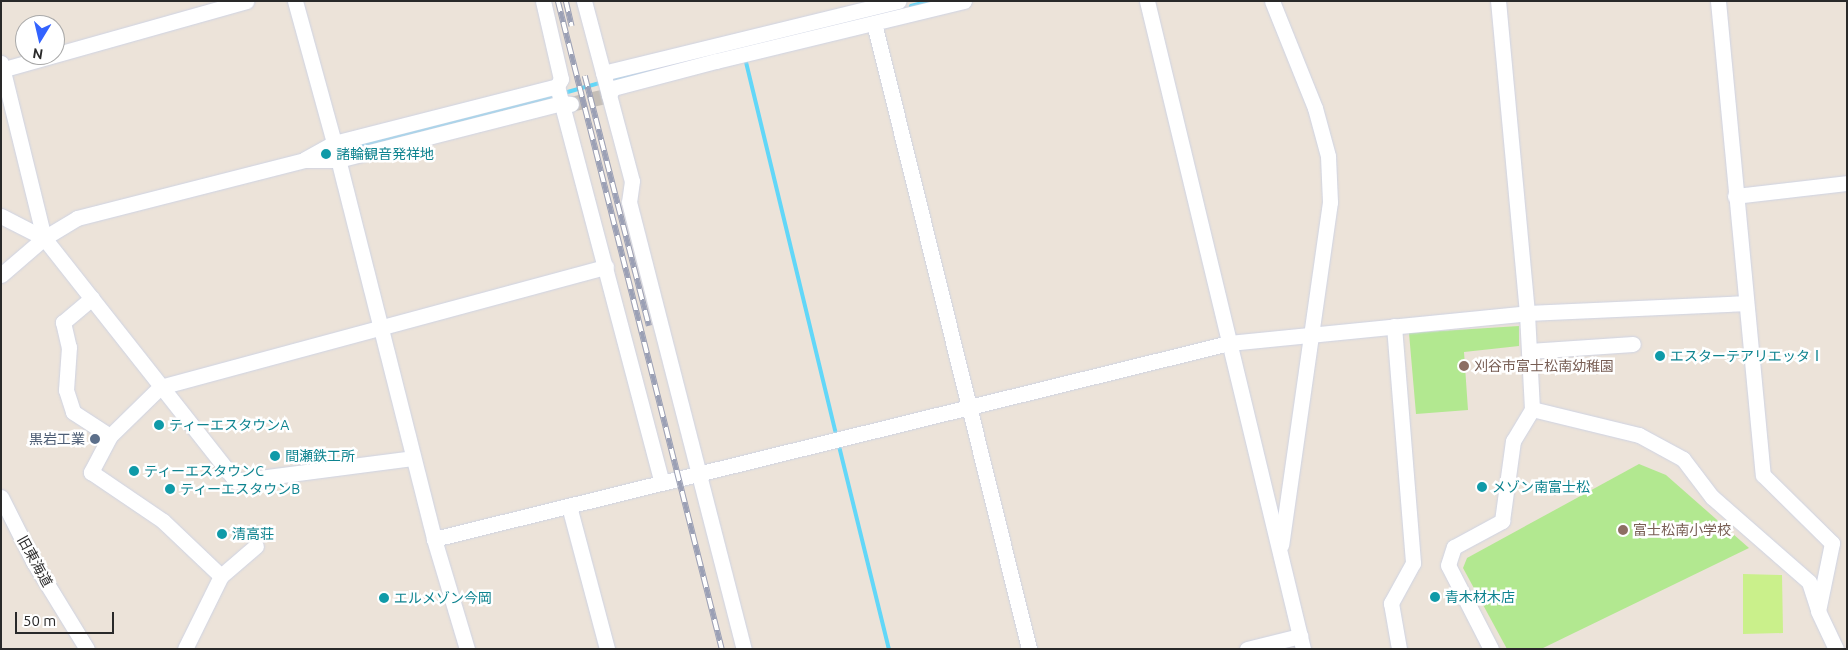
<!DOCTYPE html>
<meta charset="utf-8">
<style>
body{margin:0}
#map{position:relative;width:1848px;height:650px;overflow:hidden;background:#ece3d9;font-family:Ubuntu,"Noto Sans JP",sans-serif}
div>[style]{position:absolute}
.green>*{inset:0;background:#b2e890}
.pitch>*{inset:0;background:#caf08b}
.stream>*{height:4px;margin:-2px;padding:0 2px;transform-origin:2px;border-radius:2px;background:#62d7f8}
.street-tunnel>*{height:15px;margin-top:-7.5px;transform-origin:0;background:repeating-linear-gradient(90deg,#c5beb6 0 15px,transparent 0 23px)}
.roads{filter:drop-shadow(0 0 1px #ced3e3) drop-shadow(0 0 1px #ced3e3)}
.street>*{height:15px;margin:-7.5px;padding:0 7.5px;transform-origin:7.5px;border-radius:7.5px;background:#fff}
.rail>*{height:5.5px;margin-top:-2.75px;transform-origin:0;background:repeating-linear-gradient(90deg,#fff 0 11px,#9ba0b5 0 22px);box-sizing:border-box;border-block:1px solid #9ba0b5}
.dots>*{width:14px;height:14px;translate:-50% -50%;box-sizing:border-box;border:2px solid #fff;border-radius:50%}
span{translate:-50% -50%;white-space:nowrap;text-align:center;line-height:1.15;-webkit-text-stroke:5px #fff;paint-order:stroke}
.culture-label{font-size:14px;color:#0d838f}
.left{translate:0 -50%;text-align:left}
.education-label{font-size:14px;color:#785e54}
.service-label{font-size:14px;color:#4e5e75}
.right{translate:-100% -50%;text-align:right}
.street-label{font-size:14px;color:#292929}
.frame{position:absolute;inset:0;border:2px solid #292929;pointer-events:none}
.north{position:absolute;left:15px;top:15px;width:50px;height:50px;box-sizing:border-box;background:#fff;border:1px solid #a9a9a9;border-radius:50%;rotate:189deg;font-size:14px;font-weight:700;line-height:20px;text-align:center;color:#292929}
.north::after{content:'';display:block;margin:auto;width:18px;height:22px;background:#3363ff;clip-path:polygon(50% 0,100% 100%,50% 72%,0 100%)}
.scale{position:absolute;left:15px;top:612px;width:99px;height:22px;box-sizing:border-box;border:2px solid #292929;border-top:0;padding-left:6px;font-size:15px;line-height:18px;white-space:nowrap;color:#292929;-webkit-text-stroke:4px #fff;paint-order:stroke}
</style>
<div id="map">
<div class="green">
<i style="clip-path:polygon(1519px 326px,1519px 346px,1464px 352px,1468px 410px,1416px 414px,1409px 333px)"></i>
<i style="clip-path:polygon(1639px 464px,1666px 475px,1749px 548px,1541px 649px,1507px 649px,1463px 568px,1467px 558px)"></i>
</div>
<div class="pitch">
<i style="clip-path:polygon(1743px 574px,1782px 575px,1783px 633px,1743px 634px)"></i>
</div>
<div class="stream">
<i style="left:911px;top:6px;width:20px;rotate:-15deg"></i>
<i style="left:745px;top:58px;width:388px;rotate:76.4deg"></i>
<i style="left:609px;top:80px;width:46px;rotate:-12.5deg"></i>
<i style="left:564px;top:93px;width:41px;rotate:-15.8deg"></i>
<i style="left:341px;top:150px;width:223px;rotate:-14.3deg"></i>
<i style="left:838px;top:442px;width:213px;rotate:76.2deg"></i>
</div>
<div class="street-tunnel">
<i style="left:571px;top:104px;width:39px;rotate:-13deg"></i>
</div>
<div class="roads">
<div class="street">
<i style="left:295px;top:1px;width:147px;rotate:74.6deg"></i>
<i style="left:334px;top:143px;width:230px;rotate:-14.3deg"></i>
<i style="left:543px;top:1px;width:80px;rotate:77deg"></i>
<i style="left:561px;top:79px;width:8px;rotate:120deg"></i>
<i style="left:557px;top:86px;width:408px;rotate:75.2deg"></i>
<i style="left:584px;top:1px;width:186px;rotate:75.1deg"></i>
<i style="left:632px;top:181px;width:21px;rotate:98deg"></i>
<i style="left:629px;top:202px;width:462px;rotate:75.6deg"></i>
<i style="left:1147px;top:1px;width:667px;rotate:76.46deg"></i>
<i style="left:1272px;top:1px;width:115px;rotate:68.1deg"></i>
<i style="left:1315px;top:108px;width:50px;rotate:74.8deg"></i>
<i style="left:1328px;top:156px;width:46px;rotate:87.5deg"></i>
<i style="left:1330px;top:202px;width:346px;rotate:98.1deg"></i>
<i style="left:1718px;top:1px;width:476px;rotate:84.6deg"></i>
<i style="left:1763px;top:475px;width:97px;rotate:44.6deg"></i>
<i style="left:1832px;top:543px;width:69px;rotate:101.6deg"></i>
<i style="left:1818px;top:611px;width:42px;rotate:64.7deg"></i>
<i style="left:874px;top:23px;width:645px;rotate:76.09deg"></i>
<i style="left:1px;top:63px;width:180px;rotate:76.2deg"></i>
<i style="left:1px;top:70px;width:255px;rotate:-15.7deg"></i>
<i style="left:603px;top:73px;width:304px;rotate:-13.7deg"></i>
<i style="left:609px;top:95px;width:8px;rotate:-60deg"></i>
<i style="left:613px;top:88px;width:106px;rotate:-14.7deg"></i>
<i style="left:716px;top:61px;width:255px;rotate:-13.6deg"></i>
<i style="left:305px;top:159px;width:33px;rotate:-29deg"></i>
<i style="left:334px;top:143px;width:408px;rotate:75.8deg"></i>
<i style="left:434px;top:539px;width:115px;rotate:73.3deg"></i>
<i style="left:1735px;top:196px;width:113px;rotate:-6.6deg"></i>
<i style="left:1px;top:216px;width:48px;rotate:27.1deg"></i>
<i style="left:44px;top:238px;width:310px;rotate:51.7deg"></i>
<i style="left:236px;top:481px;width:178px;rotate:-7.4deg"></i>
<i style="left:1px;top:275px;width:57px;rotate:-40.7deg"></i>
<i style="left:44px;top:238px;width:39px;rotate:-31deg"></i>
<i style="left:77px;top:218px;width:234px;rotate:-14.3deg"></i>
<i style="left:304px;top:160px;width:34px"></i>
<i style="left:338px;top:160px;width:231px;rotate:-14.3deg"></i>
<i style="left:562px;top:103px;width:9px;rotate:6deg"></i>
<i style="left:92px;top:298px;width:38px;rotate:140deg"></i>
<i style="left:63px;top:322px;width:26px;rotate:77deg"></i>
<i style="left:69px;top:347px;width:43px;rotate:94deg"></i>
<i style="left:66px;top:390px;width:23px;rotate:72deg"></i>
<i style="left:73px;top:412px;width:44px;rotate:33deg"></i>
<i style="left:110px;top:436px;width:70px;rotate:-44.4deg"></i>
<i style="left:160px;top:387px;width:462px;rotate:-15.1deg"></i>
<i style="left:1394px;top:326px;width:238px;rotate:85.4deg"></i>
<i style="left:1413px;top:563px;width:46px;rotate:118.8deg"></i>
<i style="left:1391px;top:603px;width:47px;rotate:80.1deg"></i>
<i style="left:1529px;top:351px;width:104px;rotate:-3.9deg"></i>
<i style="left:1532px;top:409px;width:110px;rotate:13.7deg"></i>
<i style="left:1639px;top:435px;width:50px;rotate:28.6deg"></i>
<i style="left:1683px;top:459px;width:48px;rotate:52.7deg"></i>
<i style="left:1712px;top:497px;width:129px;rotate:41.2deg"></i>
<i style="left:1809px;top:582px;width:28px;rotate:72deg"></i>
<i style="left:110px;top:436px;width:41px;rotate:117.8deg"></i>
<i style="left:91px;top:472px;width:87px;rotate:34.2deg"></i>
<i style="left:163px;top:521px;width:80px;rotate:43.5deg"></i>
<i style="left:221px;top:576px;width:81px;rotate:116.3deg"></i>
<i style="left:1px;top:497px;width:72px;rotate:63.4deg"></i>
<i style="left:33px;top:561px;width:103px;rotate:58.5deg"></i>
<i style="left:569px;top:506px;width:148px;rotate:75.1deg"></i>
<i style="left:434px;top:539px;width:819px;rotate:-13.85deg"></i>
<i style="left:1229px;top:343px;width:300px;rotate:-5.7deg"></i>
<i style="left:1527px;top:313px;width:217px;rotate:-2.6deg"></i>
<i style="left:221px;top:576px;width:46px;rotate:-40.6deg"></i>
<i style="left:1247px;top:649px;width:55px;rotate:-13.8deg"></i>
<i style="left:1491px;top:649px;width:94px;rotate:-117.1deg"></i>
<i style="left:1448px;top:565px;width:19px;rotate:-72deg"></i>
<i style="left:1454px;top:547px;width:55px;rotate:-28.4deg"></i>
<i style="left:1502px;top:521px;width:81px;rotate:-82.2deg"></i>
<i style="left:1513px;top:441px;width:37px;rotate:-59deg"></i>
<i style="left:1532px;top:409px;width:96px;rotate:-93deg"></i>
<i style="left:1527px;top:313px;width:313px;rotate:-95.3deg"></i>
</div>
</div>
<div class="rail">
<i style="left:558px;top:1px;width:668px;rotate:75.8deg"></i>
<i style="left:566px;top:1px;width:26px;rotate:77deg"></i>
<i style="left:585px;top:76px;width:258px;rotate:75.6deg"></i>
</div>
<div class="dots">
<i style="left:326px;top:154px;background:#0f9aa8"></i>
<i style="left:1660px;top:356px;background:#0f9aa8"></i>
<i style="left:1464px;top:366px;background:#8d6e63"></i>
<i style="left:159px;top:425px;background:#0f9aa8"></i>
<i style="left:95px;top:439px;background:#5c6f8a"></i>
<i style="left:275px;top:456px;background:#0f9aa8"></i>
<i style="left:134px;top:471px;background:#0f9aa8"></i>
<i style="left:1482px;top:487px;background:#0f9aa8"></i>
<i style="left:170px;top:489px;background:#0f9aa8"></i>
<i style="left:1623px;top:530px;background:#8d6e63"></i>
<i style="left:222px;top:534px;background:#0f9aa8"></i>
<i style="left:1435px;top:597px;background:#0f9aa8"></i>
<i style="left:384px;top:598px;background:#0f9aa8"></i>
</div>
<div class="culture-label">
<span class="left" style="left:336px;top:154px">諸輪観音発祥地</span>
<span class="left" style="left:1670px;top:356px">エスターテアリエッタⅠ</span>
<span class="left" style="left:169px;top:425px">ティーエスタウンA</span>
<span class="left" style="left:285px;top:456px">間瀬鉄工所</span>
<span class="left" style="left:144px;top:471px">ティーエスタウンC</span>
<span class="left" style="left:1492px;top:487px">メゾン南富士松</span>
<span class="left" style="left:180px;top:489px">ティーエスタウンB</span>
<span class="left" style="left:232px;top:534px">清高荘</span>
<span class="left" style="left:1445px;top:597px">青木材木店</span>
<span class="left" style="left:394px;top:598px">エルメゾン今岡</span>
</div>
<div class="education-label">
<span class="left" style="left:1474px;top:366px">刈谷市富士松南幼稚園</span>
<span class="left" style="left:1633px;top:530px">富士松南小学校</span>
</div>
<div class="service-label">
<span class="right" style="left:85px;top:439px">黒岩工業</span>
</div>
<div class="street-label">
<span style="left:35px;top:561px;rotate:61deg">旧東海道</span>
</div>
<div class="frame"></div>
<div class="north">N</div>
<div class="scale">50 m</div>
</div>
